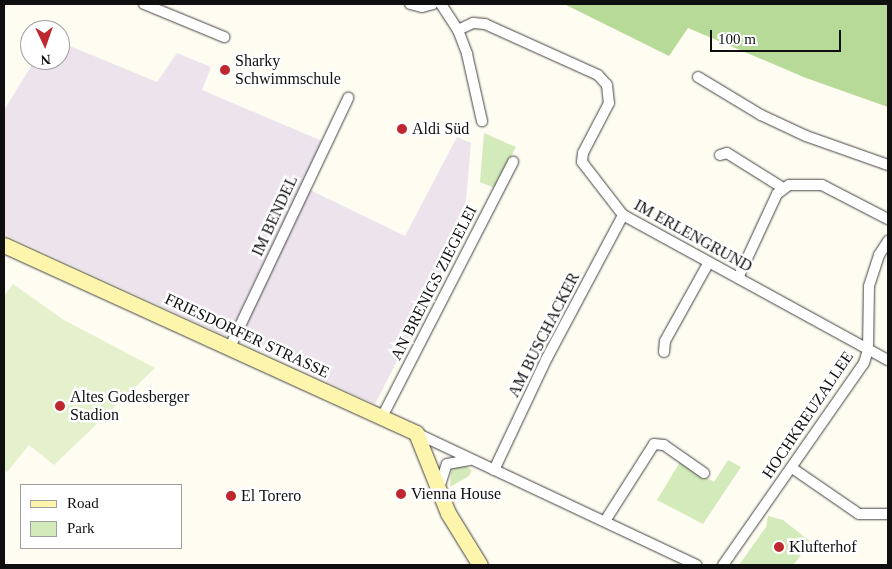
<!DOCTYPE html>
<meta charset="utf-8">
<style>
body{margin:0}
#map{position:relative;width:892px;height:569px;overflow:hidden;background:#fffcf1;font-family:Georgia,serif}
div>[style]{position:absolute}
.industrial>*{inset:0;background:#ece3ed}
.green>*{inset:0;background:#d3eaba}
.forest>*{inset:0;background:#b7da99}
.pitch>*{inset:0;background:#e4f1cc}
.roads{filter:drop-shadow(0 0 1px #424242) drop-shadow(0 0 1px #424242)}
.street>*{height:10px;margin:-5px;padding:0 5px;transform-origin:5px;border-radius:5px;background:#fff}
.secondary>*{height:15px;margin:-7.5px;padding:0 7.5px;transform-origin:7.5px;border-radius:7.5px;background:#fef5ac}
.dots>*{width:14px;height:14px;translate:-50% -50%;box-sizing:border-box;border:2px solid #fff;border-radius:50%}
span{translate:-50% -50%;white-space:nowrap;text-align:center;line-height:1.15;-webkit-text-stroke:5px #fff;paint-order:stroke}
.poi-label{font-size:16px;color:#0f0f0f}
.left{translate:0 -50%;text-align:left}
.street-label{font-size:16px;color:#0f0f0f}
.frame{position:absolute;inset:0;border:5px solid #0f0f0f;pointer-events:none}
.legend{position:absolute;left:20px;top:484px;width:162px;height:65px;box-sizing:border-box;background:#fff;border:1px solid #9f9f9f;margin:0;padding:6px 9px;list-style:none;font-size:15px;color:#0f0f0f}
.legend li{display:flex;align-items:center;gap:10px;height:25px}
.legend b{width:25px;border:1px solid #9f9f9f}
.north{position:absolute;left:20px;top:20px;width:50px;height:50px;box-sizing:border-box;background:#fff;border:1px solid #9f9f9f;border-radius:50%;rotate:177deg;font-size:14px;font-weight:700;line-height:20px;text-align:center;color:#0f0f0f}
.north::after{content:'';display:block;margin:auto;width:18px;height:22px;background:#bf272e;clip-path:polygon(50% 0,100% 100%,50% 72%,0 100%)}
.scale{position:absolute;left:710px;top:30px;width:131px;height:22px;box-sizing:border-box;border:2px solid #0f0f0f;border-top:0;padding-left:6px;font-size:15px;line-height:18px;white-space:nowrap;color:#0f0f0f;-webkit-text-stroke:4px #fff;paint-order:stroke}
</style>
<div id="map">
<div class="industrial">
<i style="clip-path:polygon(60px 42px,157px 82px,177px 53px,211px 67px,202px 90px,322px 141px,228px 337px,4px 234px,4px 110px,35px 60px,60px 60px)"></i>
<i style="clip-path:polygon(457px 137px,471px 143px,466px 200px,457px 234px,444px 268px,375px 404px,239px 341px,310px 190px,405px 236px)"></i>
</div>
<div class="green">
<i style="clip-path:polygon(484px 133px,516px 147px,495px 188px,480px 182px)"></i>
<i style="clip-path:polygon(728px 460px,741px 467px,703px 524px,657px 500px,680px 462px,714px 482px)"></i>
<i style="clip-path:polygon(465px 466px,472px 470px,469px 476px,450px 487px,451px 472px,455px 467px)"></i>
<i style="clip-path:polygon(768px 516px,783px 520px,811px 542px,794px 564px,796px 565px,739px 565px,766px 527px)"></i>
</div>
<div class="forest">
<i style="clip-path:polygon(564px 4px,888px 4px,888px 107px,806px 78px,688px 28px,669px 56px)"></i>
</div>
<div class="pitch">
<i style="clip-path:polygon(13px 284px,64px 320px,155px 368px,54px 465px,29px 445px,7px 472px,4px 469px,4px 296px)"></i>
</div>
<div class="roads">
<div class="street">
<i style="left:144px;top:4px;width:87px;rotate:22.4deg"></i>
<i style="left:410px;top:4px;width:12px;rotate:14deg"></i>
<i style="left:422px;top:7px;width:11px;rotate:-15deg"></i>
<i style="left:441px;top:4px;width:31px;rotate:57deg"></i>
<i style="left:458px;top:30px;width:26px;rotate:69deg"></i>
<i style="left:467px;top:54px;width:69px;rotate:77.4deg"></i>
<i style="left:458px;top:30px;width:17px;rotate:-25deg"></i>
<i style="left:473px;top:23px;width:12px;rotate:5deg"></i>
<i style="left:485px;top:24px;width:124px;rotate:24.3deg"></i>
<i style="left:598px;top:75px;width:13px;rotate:48deg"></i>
<i style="left:607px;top:85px;width:18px;rotate:84deg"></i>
<i style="left:609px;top:103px;width:56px;rotate:117.5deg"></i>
<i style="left:583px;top:153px;width:9px;rotate:96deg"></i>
<i style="left:582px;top:162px;width:67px;rotate:52.3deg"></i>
<i style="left:623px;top:215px;width:302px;rotate:28.7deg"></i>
<i style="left:698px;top:77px;width:74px;rotate:31.1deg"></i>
<i style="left:761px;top:115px;width:50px;rotate:25deg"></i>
<i style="left:806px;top:136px;width:87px;rotate:19.5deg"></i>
<i style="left:720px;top:155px;width:7px;rotate:-16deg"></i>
<i style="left:727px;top:153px;width:66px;rotate:32deg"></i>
<i style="left:738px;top:278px;width:93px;rotate:-65.1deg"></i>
<i style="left:777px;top:194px;width:15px;rotate:-37deg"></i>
<i style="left:789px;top:185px;width:33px"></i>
<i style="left:822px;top:185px;width:74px;rotate:27.3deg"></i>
<i style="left:230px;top:347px;width:276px;rotate:-64.6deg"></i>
<i style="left:664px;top:352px;width:11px;rotate:-85deg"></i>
<i style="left:665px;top:341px;width:90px;rotate:-60.9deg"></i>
<i style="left:382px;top:417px;width:287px;rotate:-62.8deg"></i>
<i style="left:416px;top:433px;width:310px;rotate:25.2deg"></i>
<i style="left:792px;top:468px;width:81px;rotate:34.5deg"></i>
<i style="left:859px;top:514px;width:29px"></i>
<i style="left:494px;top:470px;width:124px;rotate:-64.7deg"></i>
<i style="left:547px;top:358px;width:162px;rotate:-62deg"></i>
<i style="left:439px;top:488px;width:25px;rotate:-72deg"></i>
<i style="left:447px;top:464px;width:23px;rotate:-10deg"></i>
<i style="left:605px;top:521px;width:91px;rotate:-57.5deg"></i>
<i style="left:654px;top:444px;width:10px;rotate:6deg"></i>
<i style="left:664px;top:445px;width:49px;rotate:35deg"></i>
<i style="left:723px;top:565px;width:246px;rotate:-55.1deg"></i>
<i style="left:864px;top:363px;width:14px;rotate:-73deg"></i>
<i style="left:868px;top:350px;width:64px;rotate:-89.1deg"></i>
<i style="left:869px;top:286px;width:33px;rotate:-72deg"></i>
<i style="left:879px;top:255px;width:17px;rotate:-57deg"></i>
</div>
<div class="secondary">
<i style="left:4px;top:245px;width:453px;rotate:24.5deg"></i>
<i style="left:416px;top:433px;width:86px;rotate:68.2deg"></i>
<i style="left:448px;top:513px;width:61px;rotate:58.4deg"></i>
</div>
</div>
<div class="dots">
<i style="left:225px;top:70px;background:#bf272e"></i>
<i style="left:402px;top:129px;background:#bf272e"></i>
<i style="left:60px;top:406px;background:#bf272e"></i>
<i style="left:401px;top:494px;background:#bf272e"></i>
<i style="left:231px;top:496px;background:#bf272e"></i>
<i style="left:779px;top:547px;background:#bf272e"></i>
</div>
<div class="poi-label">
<span class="left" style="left:235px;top:70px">Sharky<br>Schwimmschule</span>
<span class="left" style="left:412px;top:129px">Aldi Süd</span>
<span class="left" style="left:70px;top:406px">Altes Godesberger<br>Stadion</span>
<span class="left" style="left:411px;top:494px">Vienna House</span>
<span class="left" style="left:241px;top:496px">El Torero</span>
<span class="left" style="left:789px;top:547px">Klufterhof</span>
</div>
<div class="street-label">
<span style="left:275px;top:216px;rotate:-65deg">IM BENDEL</span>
<span style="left:693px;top:236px;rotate:29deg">IM ERLENGRUND</span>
<span style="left:434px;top:283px;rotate:-63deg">AN BRENIGS ZIEGELEI</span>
<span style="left:544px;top:335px;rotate:-63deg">AM BUSCHACKER</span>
<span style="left:247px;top:336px;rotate:25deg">FRIESDORFER STRASSE</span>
<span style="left:808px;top:415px;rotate:-56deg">HOCHKREUZALLEE</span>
</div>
<div class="frame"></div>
<ul class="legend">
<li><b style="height:6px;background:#fef5ac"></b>Road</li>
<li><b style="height:14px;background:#d3eaba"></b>Park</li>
</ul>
<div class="north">N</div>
<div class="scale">100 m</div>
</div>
